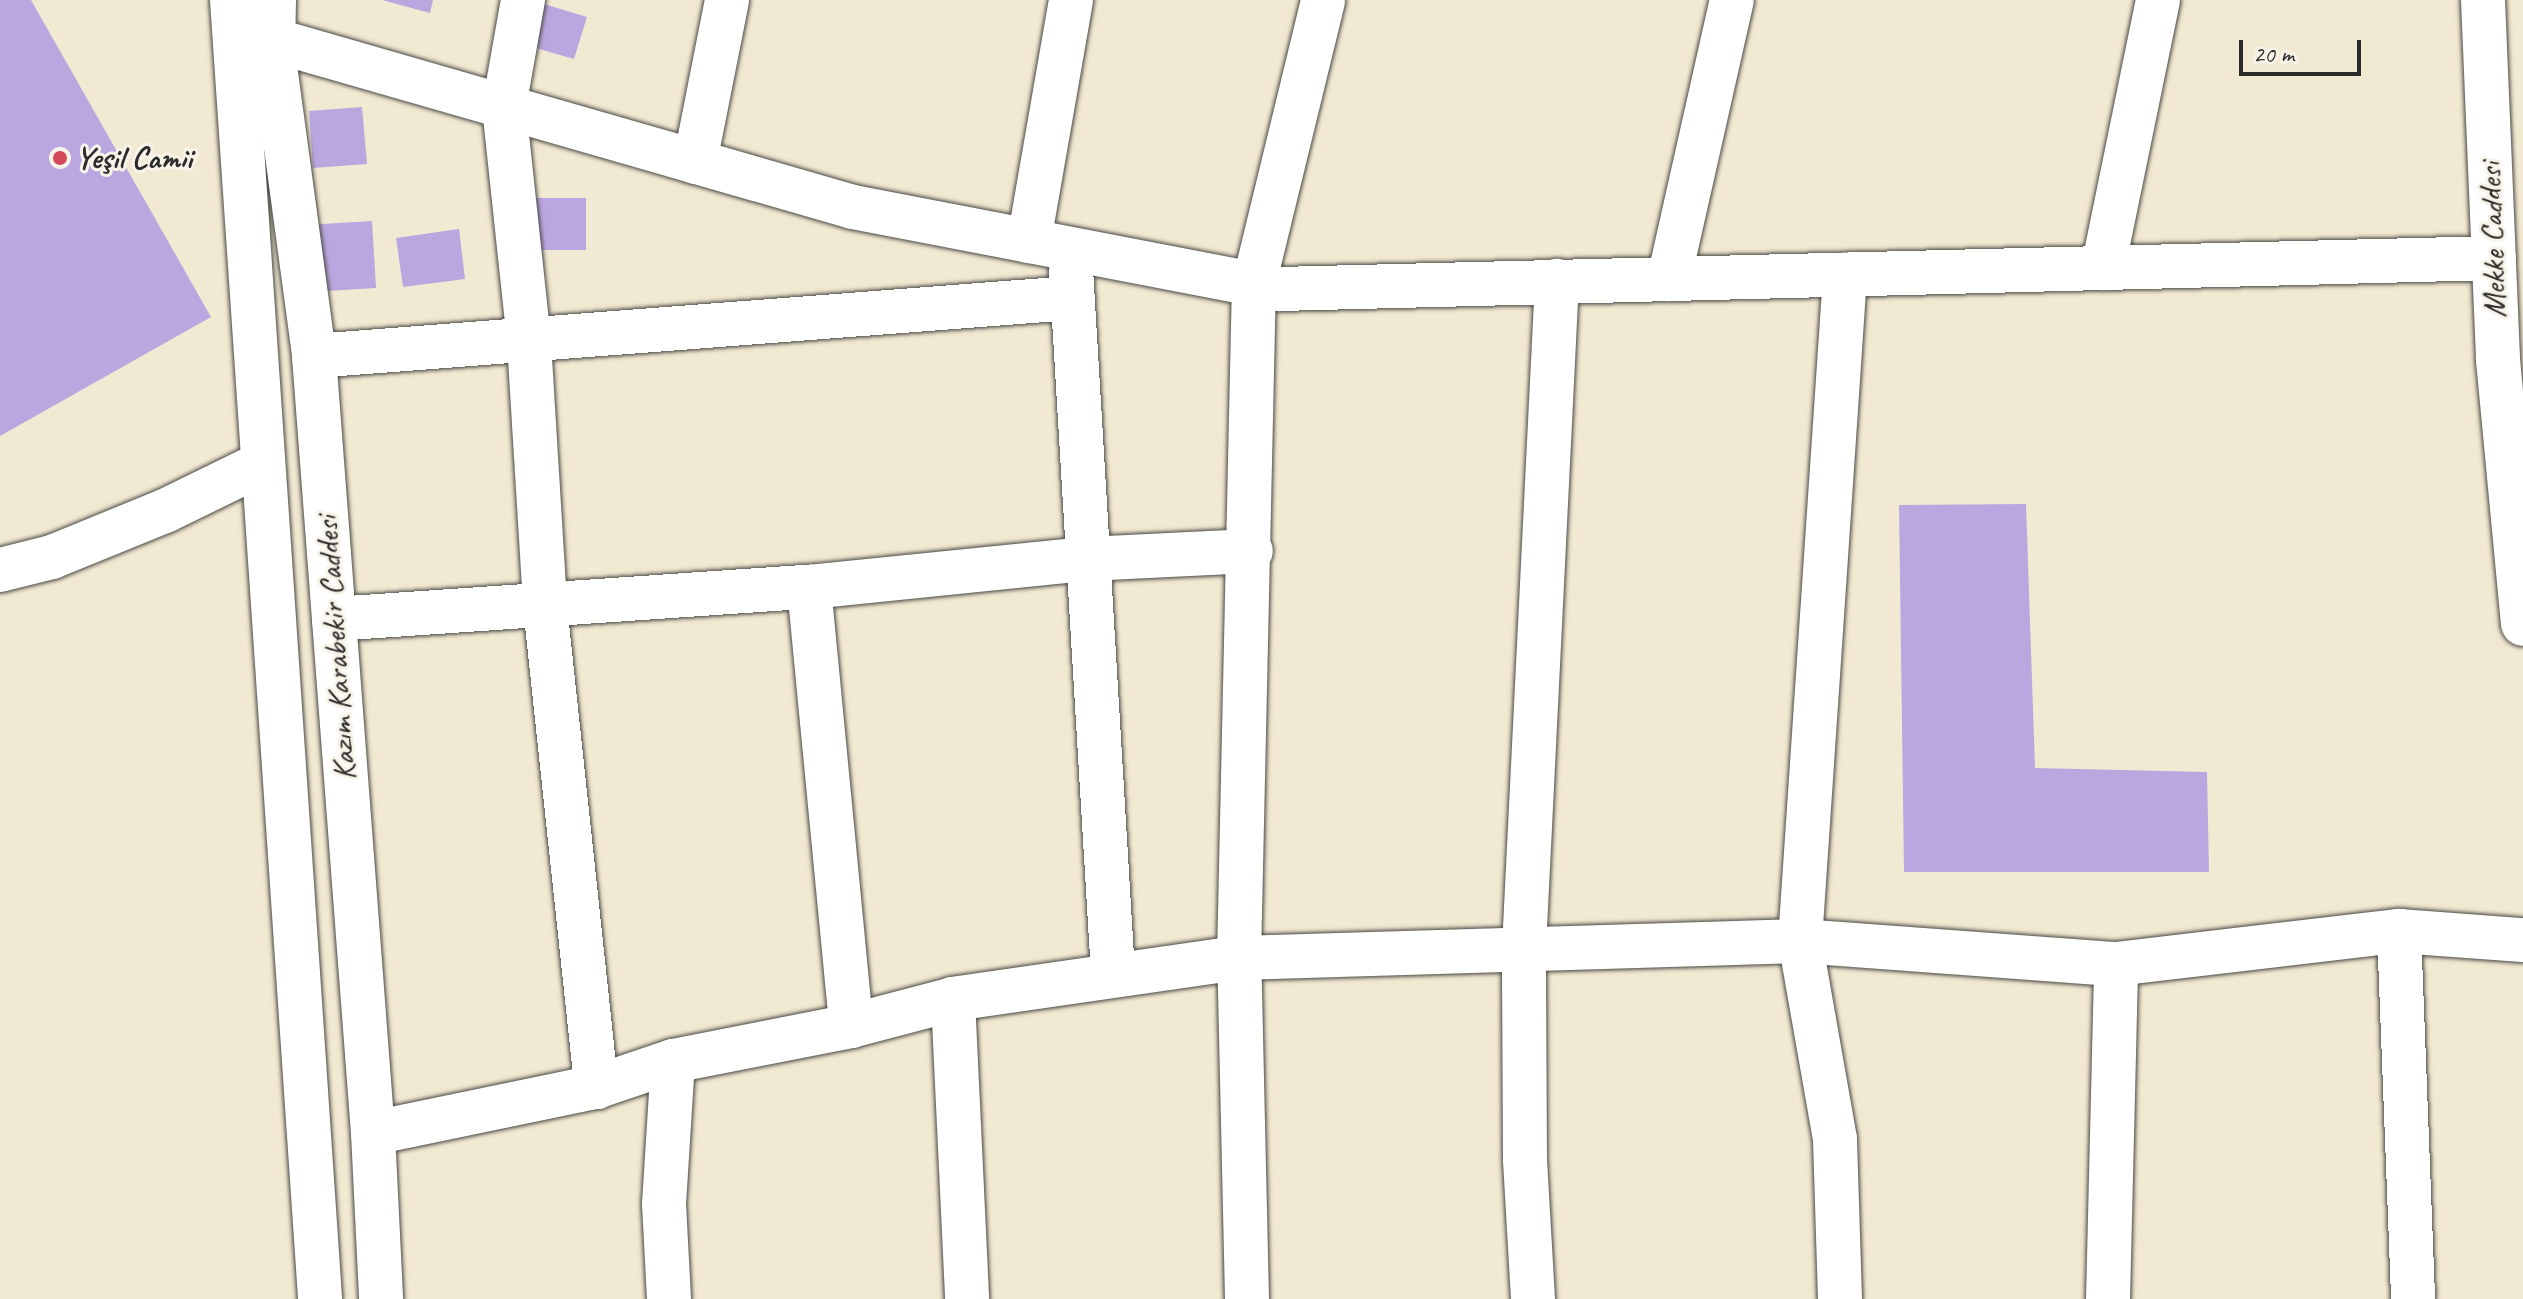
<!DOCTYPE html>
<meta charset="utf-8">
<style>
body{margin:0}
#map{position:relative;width:2523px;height:1299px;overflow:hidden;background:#f2e9d2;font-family:Caveat,sans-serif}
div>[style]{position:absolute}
.building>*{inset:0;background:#baa7e0}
.roads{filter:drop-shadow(0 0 2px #494844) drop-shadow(0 0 2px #494844)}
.minor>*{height:44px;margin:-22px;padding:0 22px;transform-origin:22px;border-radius:22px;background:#fff}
.major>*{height:44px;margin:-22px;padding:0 22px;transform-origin:22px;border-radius:22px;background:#fff}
.dots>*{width:22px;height:22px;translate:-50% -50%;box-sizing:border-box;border:4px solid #f7f3e8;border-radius:50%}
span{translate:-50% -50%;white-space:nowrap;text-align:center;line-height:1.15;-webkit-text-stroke:6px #f7f3e8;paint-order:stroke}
.poi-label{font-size:32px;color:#2b2b2b;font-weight:700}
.left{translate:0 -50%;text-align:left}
.street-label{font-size:32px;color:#2b2b2b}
.scale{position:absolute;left:2239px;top:40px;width:122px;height:36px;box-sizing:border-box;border:4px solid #2b2b2b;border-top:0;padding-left:10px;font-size:24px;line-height:28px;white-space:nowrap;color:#2b2b2b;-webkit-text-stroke:6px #f7f3e8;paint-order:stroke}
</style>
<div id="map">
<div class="building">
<i style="clip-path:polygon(0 0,31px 0,211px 317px,0 436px)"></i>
<i style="clip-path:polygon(382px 0,433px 0,430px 13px)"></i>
<i style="clip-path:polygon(544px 4px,587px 17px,574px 59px,532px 47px)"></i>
<i style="clip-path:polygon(362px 107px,367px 164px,313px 168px,309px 111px)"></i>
<i style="clip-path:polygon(532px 198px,586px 198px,586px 250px,532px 250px)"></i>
<i style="clip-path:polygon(372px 221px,376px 288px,310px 292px,306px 225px)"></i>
<i style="clip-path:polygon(459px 229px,465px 279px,403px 287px,396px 238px)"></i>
<i style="clip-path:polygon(2026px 504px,2035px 768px,2207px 772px,2209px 872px,1904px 872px,1899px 505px)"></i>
</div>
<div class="roads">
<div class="minor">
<i style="left:523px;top:0;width:109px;rotate:100.1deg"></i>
<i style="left:504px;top:107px;width:236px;rotate:83.9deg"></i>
<i style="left:529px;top:342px;width:264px;rotate:86.5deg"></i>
<i style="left:545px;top:606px;width:484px;rotate:83.9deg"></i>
<i style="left:2483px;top:0;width:360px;rotate:87.6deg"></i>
<i style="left:2498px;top:360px;width:265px;rotate:84.6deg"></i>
<i style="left:273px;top:40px;width:604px;rotate:16.06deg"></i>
<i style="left:853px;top:207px;width:434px;rotate:10.9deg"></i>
<i style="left:1279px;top:289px;width:1215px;rotate:-1.46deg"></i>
<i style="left:695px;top:162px;width:165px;rotate:-78.8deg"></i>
<i style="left:1029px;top:241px;width:245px;rotate:-80.1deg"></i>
<i style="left:2103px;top:268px;width:274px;rotate:-78.4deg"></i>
<i style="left:1071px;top:269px;width:705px;rotate:86.59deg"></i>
<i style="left:1669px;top:279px;width:286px;rotate:-77.3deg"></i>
<i style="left:314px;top:356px;width:760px;rotate:-4.38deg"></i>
<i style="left:0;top:570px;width:54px;rotate:-14deg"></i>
<i style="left:52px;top:557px;width:122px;rotate:-22.2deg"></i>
<i style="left:165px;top:511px;width:107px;rotate:-26.1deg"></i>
<i style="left:809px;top:587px;width:441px;rotate:84.5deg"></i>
<i style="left:334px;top:619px;width:476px;rotate:-3.9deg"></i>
<i style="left:809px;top:587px;width:279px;rotate:-5.8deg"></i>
<i style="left:1087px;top:559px;width:164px;rotate:-2.8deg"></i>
<i style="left:2399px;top:931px;width:368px;rotate:87.8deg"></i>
<i style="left:953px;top:999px;width:300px;rotate:87.3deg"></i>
<i style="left:373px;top:1133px;width:228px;rotate:-11.7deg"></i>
<i style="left:596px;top:1087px;width:81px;rotate:-18.7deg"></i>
<i style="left:673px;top:1061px;width:181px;rotate:-11.1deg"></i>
<i style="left:851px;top:1026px;width:106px;rotate:-14.8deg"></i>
<i style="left:953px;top:999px;width:289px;rotate:-8.2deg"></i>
<i style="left:1239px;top:958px;width:561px;rotate:-1.74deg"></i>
<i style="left:1800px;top:941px;width:317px;rotate:4.2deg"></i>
<i style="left:2116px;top:964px;width:285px;rotate:-6.7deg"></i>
<i style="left:2399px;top:931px;width:124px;rotate:4.2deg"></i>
<i style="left:669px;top:1299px;width:95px;rotate:-93deg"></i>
<i style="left:664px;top:1204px;width:143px;rotate:-86.4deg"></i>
<i style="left:1247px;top:1299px;width:341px;rotate:-91.3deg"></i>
<i style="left:1239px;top:958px;width:674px;rotate:-88.73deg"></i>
<i style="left:1254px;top:284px;width:292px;rotate:-76.3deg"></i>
<i style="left:1533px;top:1299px;width:139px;rotate:-93.3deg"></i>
<i style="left:1525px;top:1160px;width:212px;rotate:-90.3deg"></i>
<i style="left:1524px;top:948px;width:668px;rotate:-87.17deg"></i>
<i style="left:1840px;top:1299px;width:160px;rotate:-91.8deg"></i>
<i style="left:1835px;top:1139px;width:201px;rotate:-100deg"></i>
<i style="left:1800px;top:941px;width:668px;rotate:-86.13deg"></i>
<i style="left:2108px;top:1299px;width:335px;rotate:-88.6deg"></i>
</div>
<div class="major">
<i style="left:232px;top:0;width:1302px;rotate:86.12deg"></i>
<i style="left:274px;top:0;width:51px;rotate:91.1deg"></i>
<i style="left:273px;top:51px;width:308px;rotate:82.3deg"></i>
<i style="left:314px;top:356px;width:779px;rotate:85.66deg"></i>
<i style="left:373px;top:1133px;width:166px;rotate:87.2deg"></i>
</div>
</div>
<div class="dots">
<i style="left:60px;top:158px;background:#d1495b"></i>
</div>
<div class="poi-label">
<span class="left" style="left:76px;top:158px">Yeşil Camii</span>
</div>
<div class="street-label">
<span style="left:2493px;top:240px;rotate:-92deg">Mekke Caddesi</span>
<span style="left:336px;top:648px;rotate:-94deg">Kazım Karabekir Caddesi</span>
</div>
<div class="scale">20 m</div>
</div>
